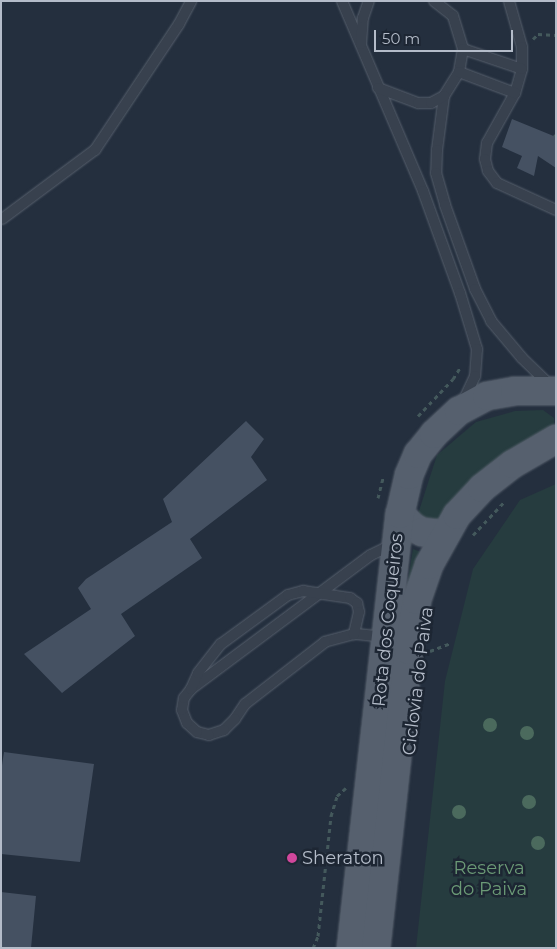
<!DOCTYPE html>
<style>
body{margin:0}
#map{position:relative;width:557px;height:949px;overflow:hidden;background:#242f3e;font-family:Montserrat,sans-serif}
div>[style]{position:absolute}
.green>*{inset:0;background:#263c3f}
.building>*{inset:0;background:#455162}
.path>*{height:3px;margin-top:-1.5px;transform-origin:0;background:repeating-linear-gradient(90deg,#44595c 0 4px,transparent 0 8px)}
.roads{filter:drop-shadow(0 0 1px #565f6c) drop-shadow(0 0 1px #565f6c)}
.service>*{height:10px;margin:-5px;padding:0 5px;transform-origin:5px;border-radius:5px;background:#38414e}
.primary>*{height:28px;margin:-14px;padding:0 14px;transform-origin:14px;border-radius:14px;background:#56606e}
.trees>*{width:14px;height:14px;margin:-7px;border-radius:50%;background:#4b6a5d}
.dots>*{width:14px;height:14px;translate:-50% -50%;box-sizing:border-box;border:2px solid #1d2633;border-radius:50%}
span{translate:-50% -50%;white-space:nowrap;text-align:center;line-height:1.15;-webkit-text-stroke:5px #1d2633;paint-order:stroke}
.street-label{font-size:18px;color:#b4bcc9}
.poi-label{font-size:18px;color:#b4bcc9}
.left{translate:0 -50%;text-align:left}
.park-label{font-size:18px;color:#6b9a76}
.frame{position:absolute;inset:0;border:2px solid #b4bcc9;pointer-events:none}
.scale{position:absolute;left:374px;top:30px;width:139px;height:22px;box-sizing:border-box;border:2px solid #b4bcc9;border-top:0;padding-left:6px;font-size:15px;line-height:18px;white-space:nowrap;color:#b4bcc9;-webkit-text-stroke:4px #1d2633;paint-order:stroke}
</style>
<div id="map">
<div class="green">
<i style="clip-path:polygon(543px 410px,554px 418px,555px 428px,441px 534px,418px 514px,437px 455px,476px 422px,515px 411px)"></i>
<i style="clip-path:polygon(556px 484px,556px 948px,416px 948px,445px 681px,473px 569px,520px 500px)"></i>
<i style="clip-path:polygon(413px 549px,431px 556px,398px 640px)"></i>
</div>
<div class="building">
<i style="clip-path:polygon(512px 119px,556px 137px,556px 168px,538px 156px,534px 176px,517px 168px,522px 156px,502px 147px)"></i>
<i style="clip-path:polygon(246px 421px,264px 439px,251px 457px,267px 480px,190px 539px,202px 558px,121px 614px,135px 636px,62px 693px,24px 654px,91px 609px,78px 588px,86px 579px,172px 522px,163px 499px)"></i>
<i style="clip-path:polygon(4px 752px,94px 764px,80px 862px,1px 854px,1px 772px)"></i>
<i style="clip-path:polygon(1px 892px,36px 896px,31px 948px,1px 948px)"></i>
</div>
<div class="path">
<i style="left:533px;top:39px;width:7px;rotate:-45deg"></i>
<i style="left:538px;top:34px;width:18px;rotate:3deg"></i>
<i style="left:554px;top:136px;width:2px;rotate:-27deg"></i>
<i style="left:418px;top:416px;width:51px;rotate:-46.6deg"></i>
<i style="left:453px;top:379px;width:15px;rotate:-58deg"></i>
<i style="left:378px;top:498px;width:21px;rotate:-76deg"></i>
<i style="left:473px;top:535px;width:47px;rotate:-46.7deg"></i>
<i style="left:430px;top:651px;width:22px;rotate:-21deg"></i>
<i style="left:313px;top:948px;width:13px;rotate:-67deg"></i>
<i style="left:318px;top:936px;width:121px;rotate:-83.8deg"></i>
<i style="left:331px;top:816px;width:21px;rotate:-73deg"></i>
<i style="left:337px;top:796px;width:12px;rotate:-42deg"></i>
</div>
<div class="roads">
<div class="service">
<i style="left:342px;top:1px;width:207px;rotate:66.9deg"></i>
<i style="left:423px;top:191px;width:109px;rotate:70.1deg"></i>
<i style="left:460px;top:293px;width:59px;rotate:73.1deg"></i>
<i style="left:477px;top:349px;width:27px;rotate:94deg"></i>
<i style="left:475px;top:376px;width:29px;rotate:115deg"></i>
<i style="left:434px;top:1px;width:24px;rotate:38deg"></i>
<i style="left:453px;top:16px;width:34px;rotate:73deg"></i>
<i style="left:463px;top:49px;width:23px;rotate:100deg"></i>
<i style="left:459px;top:72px;width:28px;rotate:122deg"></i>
<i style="left:444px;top:96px;width:54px;rotate:97.4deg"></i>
<i style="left:437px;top:150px;width:23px;rotate:92deg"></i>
<i style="left:436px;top:173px;width:33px;rotate:74deg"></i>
<i style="left:445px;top:205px;width:89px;rotate:70.3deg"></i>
<i style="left:475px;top:289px;width:36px;rotate:63deg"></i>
<i style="left:491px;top:321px;width:48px;rotate:50deg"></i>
<i style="left:522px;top:358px;width:40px;rotate:44deg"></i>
<i style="left:509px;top:1px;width:48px;rotate:74.2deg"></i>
<i style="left:522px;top:47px;width:22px;rotate:90deg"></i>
<i style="left:522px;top:69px;width:25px;rotate:106deg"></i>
<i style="left:515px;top:93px;width:57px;rotate:119.2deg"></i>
<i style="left:487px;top:143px;width:16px;rotate:97deg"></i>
<i style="left:485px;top:159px;width:12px;rotate:76deg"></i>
<i style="left:488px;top:171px;width:15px;rotate:53deg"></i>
<i style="left:497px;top:183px;width:65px;rotate:24.6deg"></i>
<i style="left:361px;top:44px;width:26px;rotate:-86deg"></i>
<i style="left:363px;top:18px;width:18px;rotate:-71deg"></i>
<i style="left:463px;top:49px;width:62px;rotate:18.7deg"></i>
<i style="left:459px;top:72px;width:60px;rotate:20.6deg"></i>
<i style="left:378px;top:88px;width:43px;rotate:20.6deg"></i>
<i style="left:418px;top:103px;width:13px"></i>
<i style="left:431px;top:103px;width:15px;rotate:-28deg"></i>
<i style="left:2px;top:219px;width:116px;rotate:-36.6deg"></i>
<i style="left:95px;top:150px;width:151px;rotate:-56.3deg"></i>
<i style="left:179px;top:24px;width:26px;rotate:-62deg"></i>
<i style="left:385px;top:637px;width:31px;rotate:-174deg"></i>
<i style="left:354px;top:634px;width:30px;rotate:165deg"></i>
<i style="left:325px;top:642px;width:101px;rotate:142.2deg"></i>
<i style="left:245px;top:704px;width:18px;rotate:124deg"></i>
<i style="left:235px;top:719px;width:16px;rotate:135deg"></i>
<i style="left:224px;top:730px;width:16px;rotate:162deg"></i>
<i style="left:209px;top:735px;width:12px;rotate:-166deg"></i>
<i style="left:197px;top:732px;width:13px;rotate:-138deg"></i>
<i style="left:187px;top:723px;width:14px;rotate:-111deg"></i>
<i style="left:182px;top:710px;width:12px;rotate:-81deg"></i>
<i style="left:184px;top:698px;width:11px;rotate:-52deg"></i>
<i style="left:191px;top:689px;width:224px;rotate:-36.7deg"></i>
<i style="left:371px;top:555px;width:25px;rotate:-26deg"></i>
<i style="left:191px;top:689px;width:17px;rotate:-66deg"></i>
<i style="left:198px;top:673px;width:37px;rotate:-52deg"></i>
<i style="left:221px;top:644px;width:83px;rotate:-36.2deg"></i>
<i style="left:288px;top:595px;width:16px;rotate:-15deg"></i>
<i style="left:303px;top:591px;width:48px;rotate:8.5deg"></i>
<i style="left:350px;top:598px;width:9px;rotate:36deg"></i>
<i style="left:357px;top:603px;width:9px;rotate:77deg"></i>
<i style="left:359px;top:612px;width:23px;rotate:103deg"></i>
</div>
<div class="primary">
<i style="left:400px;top:514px;width:18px;rotate:45deg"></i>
<i style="left:413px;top:527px;width:10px;rotate:29deg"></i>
<i style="left:422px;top:532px;width:24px;rotate:5deg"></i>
<i style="left:351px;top:948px;width:437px;rotate:-83.6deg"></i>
<i style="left:400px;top:514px;width:40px;rotate:-77deg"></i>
<i style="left:409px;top:475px;width:23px;rotate:-67deg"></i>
<i style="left:418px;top:454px;width:26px;rotate:-51deg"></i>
<i style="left:434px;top:434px;width:34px;rotate:-43deg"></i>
<i style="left:459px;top:411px;width:32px;rotate:-28deg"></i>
<i style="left:487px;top:396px;width:28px;rotate:-10deg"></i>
<i style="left:515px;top:391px;width:41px"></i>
<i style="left:376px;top:948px;width:300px;rotate:-83.7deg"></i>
<i style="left:409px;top:650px;width:51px;rotate:-80.9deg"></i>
<i style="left:417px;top:600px;width:37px;rotate:-71deg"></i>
<i style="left:429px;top:565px;width:57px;rotate:-60.8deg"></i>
<i style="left:457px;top:515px;width:37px;rotate:-47deg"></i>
<i style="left:482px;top:488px;width:39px;rotate:-38deg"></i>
<i style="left:513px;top:464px;width:50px;rotate:-30.2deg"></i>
</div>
</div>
<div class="trees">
<i style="left:490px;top:725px"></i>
<i style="left:527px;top:733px"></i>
<i style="left:529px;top:802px"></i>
<i style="left:459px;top:812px"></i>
<i style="left:538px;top:843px"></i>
<i style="left:503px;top:891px"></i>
</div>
<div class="dots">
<i style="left:292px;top:858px;background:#d1479c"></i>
</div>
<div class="street-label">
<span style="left:388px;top:620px;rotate:-84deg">Rota dos Coqueiros</span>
<span style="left:418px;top:681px;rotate:-83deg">Ciclovia do Paiva</span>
</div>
<div class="poi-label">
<span class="left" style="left:302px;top:858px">Sheraton</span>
</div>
<div class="park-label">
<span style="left:489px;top:879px">Reserva<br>do Paiva</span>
</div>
<div class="frame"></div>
<div class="scale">50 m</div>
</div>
